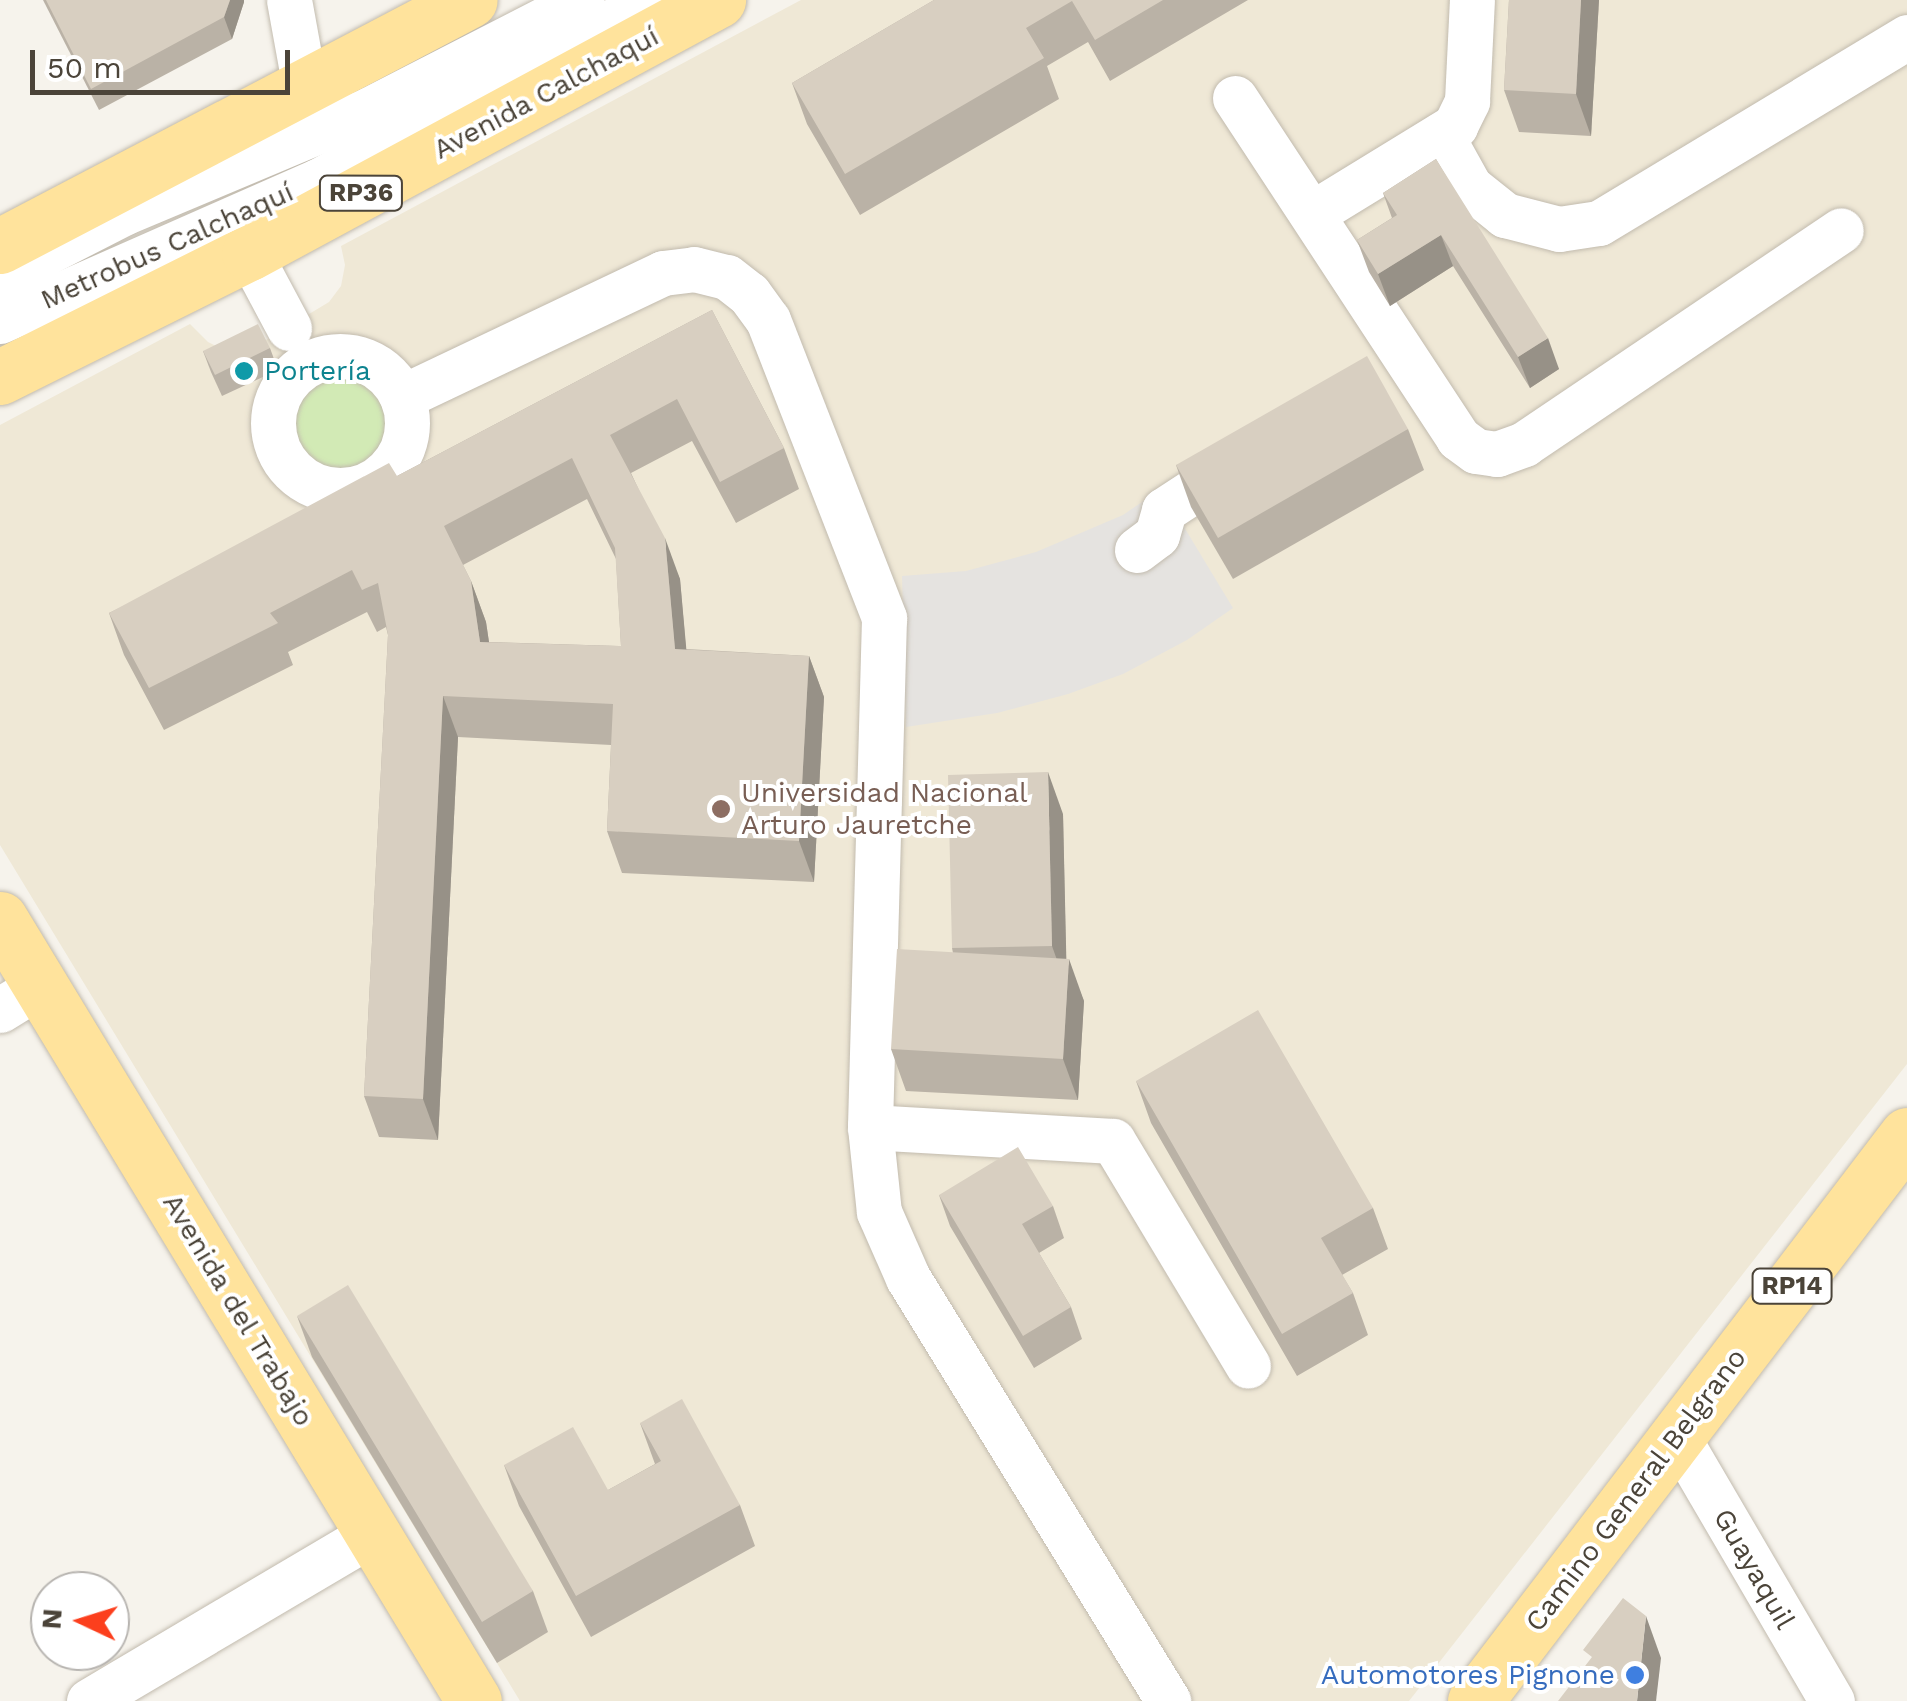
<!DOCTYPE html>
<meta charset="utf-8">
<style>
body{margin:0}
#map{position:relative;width:1907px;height:1701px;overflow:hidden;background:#f6f3ec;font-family:"Work Sans",sans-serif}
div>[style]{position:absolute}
.education>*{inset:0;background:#efe8d6}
.green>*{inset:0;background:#d2eab5}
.round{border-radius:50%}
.parking>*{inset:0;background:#e5e3e0}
.roads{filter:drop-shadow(0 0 2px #c2bbae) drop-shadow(0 0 2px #c2bbae)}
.minor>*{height:45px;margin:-22.5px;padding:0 22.5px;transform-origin:22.5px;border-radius:22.5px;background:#fff}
.minor>.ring{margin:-22.5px;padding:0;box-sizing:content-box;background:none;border:45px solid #fff;border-radius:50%}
.major>*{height:55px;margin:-27.5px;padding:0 27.5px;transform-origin:27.5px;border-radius:27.5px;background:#ffe39c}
.wall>*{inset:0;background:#bab2a6}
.shaded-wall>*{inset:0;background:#979187}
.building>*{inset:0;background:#d8cfc1}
.dots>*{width:28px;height:28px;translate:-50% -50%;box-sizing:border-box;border:5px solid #fff;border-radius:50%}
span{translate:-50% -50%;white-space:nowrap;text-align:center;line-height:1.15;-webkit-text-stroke:8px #fff;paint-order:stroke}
.shield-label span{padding:2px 8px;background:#fff;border:2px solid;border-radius:8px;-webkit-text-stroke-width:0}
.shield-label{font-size:25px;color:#4b4439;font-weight:700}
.street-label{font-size:28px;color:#4b4439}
.culture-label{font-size:28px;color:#0d838f}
.left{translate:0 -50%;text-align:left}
.education-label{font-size:28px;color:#785e54}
.shop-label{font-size:28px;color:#366cbe}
.right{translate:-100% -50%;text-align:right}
.north{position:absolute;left:30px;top:1571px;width:100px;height:100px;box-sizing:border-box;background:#fff;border:2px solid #b7b4b0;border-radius:50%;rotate:274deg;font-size:28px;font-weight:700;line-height:40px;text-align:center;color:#4b4439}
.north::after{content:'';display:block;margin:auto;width:35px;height:45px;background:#fc3f1d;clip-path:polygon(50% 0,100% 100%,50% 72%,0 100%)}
.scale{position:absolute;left:30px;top:50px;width:260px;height:45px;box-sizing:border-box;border:5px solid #4b4439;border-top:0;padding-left:12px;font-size:30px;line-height:35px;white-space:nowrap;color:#4b4439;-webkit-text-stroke:8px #fff;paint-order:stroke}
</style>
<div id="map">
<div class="education">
<i style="clip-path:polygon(801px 0,1907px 0,1907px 1064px,1409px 1701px,520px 1701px,0 845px,0 425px,190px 324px,208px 342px,224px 350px,266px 340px,329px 302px,341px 286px,345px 265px,341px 246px)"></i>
</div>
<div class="green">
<i class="round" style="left:290px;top:372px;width:100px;height:100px"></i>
</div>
<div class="parking">
<i style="clip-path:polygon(1161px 489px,1233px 608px,1187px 640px,1123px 674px,1068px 694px,997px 713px,906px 727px,902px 576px,966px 571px,1036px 552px,1123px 515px)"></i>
</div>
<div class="roads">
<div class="minor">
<i style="left:289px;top:0;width:89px;rotate:79.7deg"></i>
<i style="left:1235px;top:98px;width:407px;rotate:56.7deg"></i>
<i style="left:1458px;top:438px;width:22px;rotate:36deg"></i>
<i style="left:1476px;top:451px;width:21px;rotate:8deg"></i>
<i style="left:1497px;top:454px;width:29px;rotate:-20deg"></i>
<i style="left:1524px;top:444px;width:382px;rotate:-34deg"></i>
<i style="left:1441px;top:135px;width:60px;rotate:60.9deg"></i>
<i style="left:1470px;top:187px;width:45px;rotate:38.7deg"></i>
<i style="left:1505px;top:215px;width:56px;rotate:14.5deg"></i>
<i style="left:1559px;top:229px;width:40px;rotate:-8.5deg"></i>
<i style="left:1599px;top:223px;width:360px;rotate:-31.1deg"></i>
<i style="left:1313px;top:213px;width:167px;rotate:-31.5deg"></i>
<i style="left:1455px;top:126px;width:28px;rotate:-64deg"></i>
<i style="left:1467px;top:101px;width:101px;rotate:-87.2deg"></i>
<i style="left:249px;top:253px;width:85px;rotate:61.9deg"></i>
<i style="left:0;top:276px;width:138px;rotate:-27.1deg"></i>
<i style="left:123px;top:213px;width:268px;rotate:-22.8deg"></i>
<i style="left:370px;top:109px;width:238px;rotate:-27.2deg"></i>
<i style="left:0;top:321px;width:347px;rotate:-23.8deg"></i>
<i style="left:318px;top:181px;width:379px;rotate:-28.5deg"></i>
<i class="ring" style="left:273px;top:356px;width:89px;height:89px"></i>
<i style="left:402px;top:397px;width:289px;rotate:-25.4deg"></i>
<i style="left:663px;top:273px;width:31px;rotate:-7deg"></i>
<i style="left:694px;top:269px;width:34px;rotate:14deg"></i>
<i style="left:727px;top:277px;width:28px;rotate:38deg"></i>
<i style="left:749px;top:294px;width:32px;rotate:54deg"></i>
<i style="left:768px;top:320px;width:320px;rotate:68.7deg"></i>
<i style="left:884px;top:618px;width:509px;rotate:91.58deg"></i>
<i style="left:870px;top:1127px;width:85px;rotate:84deg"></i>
<i style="left:879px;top:1212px;width:72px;rotate:66.3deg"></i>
<i style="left:908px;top:1278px;width:497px;rotate:58.4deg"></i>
<i style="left:1137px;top:550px;width:25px;rotate:-37deg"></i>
<i style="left:1157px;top:535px;width:26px;rotate:-74deg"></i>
<i style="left:1164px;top:510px;width:90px;rotate:-33.2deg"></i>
<i style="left:0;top:1010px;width:49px;rotate:-31.8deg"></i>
<i style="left:870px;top:1127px;width:243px;rotate:3.3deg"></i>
<i style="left:1113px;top:1141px;width:262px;rotate:59deg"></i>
<i style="left:1677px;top:1436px;width:307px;rotate:59.7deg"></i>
<i style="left:89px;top:1701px;width:330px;rotate:-30.6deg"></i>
</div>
<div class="major">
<i style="left:0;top:246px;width:530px;rotate:-27.63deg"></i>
<i style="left:0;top:377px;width:278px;rotate:-26.5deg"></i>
<i style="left:249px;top:253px;width:533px;rotate:-28.34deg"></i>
<i style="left:0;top:919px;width:914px;rotate:58.78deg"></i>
<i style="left:1475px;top:1701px;width:712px;rotate:-52.65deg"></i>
</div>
</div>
<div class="wall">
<i style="clip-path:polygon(43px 0,244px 0,244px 2px,232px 39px,99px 110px)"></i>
<i style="clip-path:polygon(934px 0,1248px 0,1110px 81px,1088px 42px,1047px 66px,1059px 99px,860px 215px,807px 124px,792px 83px)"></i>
<i style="clip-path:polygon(1509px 0,1599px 0,1591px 136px,1519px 132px,1504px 90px)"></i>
<i style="clip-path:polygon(1436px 159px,1559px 369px,1530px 388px,1453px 266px,1390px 306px,1369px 272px,1357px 240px,1392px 218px,1383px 193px)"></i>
<i style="clip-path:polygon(evenodd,712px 310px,784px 448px,799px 489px,736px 523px,692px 441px,631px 473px,680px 579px,686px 649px,809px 656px,824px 697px,814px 882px,622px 873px,607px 831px,611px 745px,458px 737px,438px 1140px,379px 1137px,364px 1096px,388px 635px,386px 627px,377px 632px,367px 612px,288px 652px,293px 665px,164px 730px,124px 655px,109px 613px,397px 476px,712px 310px,587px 499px,616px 559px,621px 646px,489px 642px,486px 622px,471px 581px,463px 565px,587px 499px)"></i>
<i style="clip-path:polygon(270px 348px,278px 370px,222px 396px,211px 372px,203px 351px)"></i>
<i style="clip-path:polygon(1408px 429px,1424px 470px,1233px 579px,1191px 507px,1176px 465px)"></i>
<i style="clip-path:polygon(1063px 814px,1066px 959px,1084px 1001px,1078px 1100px,906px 1091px,891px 1049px,953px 953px,952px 948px)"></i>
<i style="clip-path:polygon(1136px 1081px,1373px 1208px,1388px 1249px,1342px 1275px,1353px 1293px,1368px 1335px,1297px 1376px,1151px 1123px)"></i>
<i style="clip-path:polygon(939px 1195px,1053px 1206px,1064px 1238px,1039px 1253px,1071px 1307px,1082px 1339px,1034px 1368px,950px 1226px)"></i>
<i style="clip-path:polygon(297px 1316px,533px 1591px,548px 1632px,497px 1663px,312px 1357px)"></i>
<i style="clip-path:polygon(640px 1423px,740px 1505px,755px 1546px,591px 1637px,519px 1506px,504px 1465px,608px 1490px,655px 1464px)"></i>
</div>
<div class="shaded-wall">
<i style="clip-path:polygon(230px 0,244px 0,244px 2px,232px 39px,224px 17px)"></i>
<i style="clip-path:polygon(1581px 0,1599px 0,1591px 136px,1576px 94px)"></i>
<i style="clip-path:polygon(1441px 235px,1453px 266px,1390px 306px,1378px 274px)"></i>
<i style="clip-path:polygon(1548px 338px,1559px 369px,1530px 388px,1518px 357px)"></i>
<i style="clip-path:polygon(665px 538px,680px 579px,690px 690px,675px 649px)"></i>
<i style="clip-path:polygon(471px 581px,486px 622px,495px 683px,480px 642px)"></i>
<i style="clip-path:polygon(809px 656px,824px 697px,814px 882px,799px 841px)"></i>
<i style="clip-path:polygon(443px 696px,458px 737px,438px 1140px,423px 1099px)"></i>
<i style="clip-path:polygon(1048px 772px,1063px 814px,1067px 988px,1052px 946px)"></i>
<i style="clip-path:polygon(1069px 959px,1084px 1001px,1078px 1100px,1063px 1059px)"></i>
<i style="clip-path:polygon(1646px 1616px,1661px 1658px,1656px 1701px,1637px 1701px)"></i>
</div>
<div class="building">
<i style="clip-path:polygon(46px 0,230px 0,224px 17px,91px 89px)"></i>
<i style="clip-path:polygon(934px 0,1163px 0,1095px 40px,1072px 1px,1026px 28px,1044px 58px,845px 174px,792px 83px)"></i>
<i style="clip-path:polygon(1509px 0,1581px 0,1576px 94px,1504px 90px)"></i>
<i style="clip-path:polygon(1436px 159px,1548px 338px,1518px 357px,1441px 235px,1378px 274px,1357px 240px,1397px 215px,1383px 193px)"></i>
<i style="clip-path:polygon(evenodd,712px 310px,784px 448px,720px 482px,677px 399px,610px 435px,665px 538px,675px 649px,809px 656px,799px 841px,607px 831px,613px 704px,443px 696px,423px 1099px,364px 1096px,388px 635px,378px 583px,362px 590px,352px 570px,270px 613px,278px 623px,149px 688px,109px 613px,389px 463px,397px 476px,712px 310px,572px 458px,615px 548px,621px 646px,480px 642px,471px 581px,444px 526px,572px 458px)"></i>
<i style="clip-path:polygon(258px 324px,270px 348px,215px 375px,203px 351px)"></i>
<i style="clip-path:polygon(1367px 356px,1408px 429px,1218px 538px,1176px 465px)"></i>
<i style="clip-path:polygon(1048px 772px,1052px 946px,952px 948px,948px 775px)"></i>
<i style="clip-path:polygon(897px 949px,1069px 959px,1063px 1059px,891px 1049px)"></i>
<i style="clip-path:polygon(1258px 1010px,1373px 1208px,1321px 1238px,1353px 1293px,1282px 1334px,1136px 1081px)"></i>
<i style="clip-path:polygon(1018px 1147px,1053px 1206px,1022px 1224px,1071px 1307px,1023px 1336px,939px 1195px)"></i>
<i style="clip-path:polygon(348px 1285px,533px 1591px,482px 1622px,297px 1316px)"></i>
<i style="clip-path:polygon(682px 1399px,740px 1505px,576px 1596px,504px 1465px,573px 1427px,608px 1490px,661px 1461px,640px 1423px)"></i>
<i style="clip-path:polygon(1623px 1598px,1646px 1616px,1637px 1701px,1558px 1701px,1592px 1657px,1583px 1650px)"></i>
</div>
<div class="dots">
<i style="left:244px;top:371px;background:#0f9aa8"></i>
<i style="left:721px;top:809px;background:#8d6e63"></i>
<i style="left:1635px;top:1675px;background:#3f7fe0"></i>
</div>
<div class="shield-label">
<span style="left:361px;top:193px">RP36</span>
<span style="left:1792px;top:1286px">RP14</span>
</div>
<div class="street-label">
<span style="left:546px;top:93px;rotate:-28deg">Avenida Calchaquí</span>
<span style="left:167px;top:246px;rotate:-24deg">Metrobus Calchaquí</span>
<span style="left:238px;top:1310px;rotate:59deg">Avenida del Trabajo</span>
<span style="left:1636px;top:1490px;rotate:-53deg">Camino General Belgrano</span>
<span style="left:1754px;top:1569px;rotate:60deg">Guayaquil</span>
</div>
<div class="culture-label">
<span class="left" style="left:264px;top:371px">Portería</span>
</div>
<div class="education-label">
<span class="left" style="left:741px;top:809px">Universidad Nacional<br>Arturo Jauretche</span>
</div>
<div class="shop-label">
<span class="right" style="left:1615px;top:1675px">Automotores Pignone</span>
</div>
<div class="north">N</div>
<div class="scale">50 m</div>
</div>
